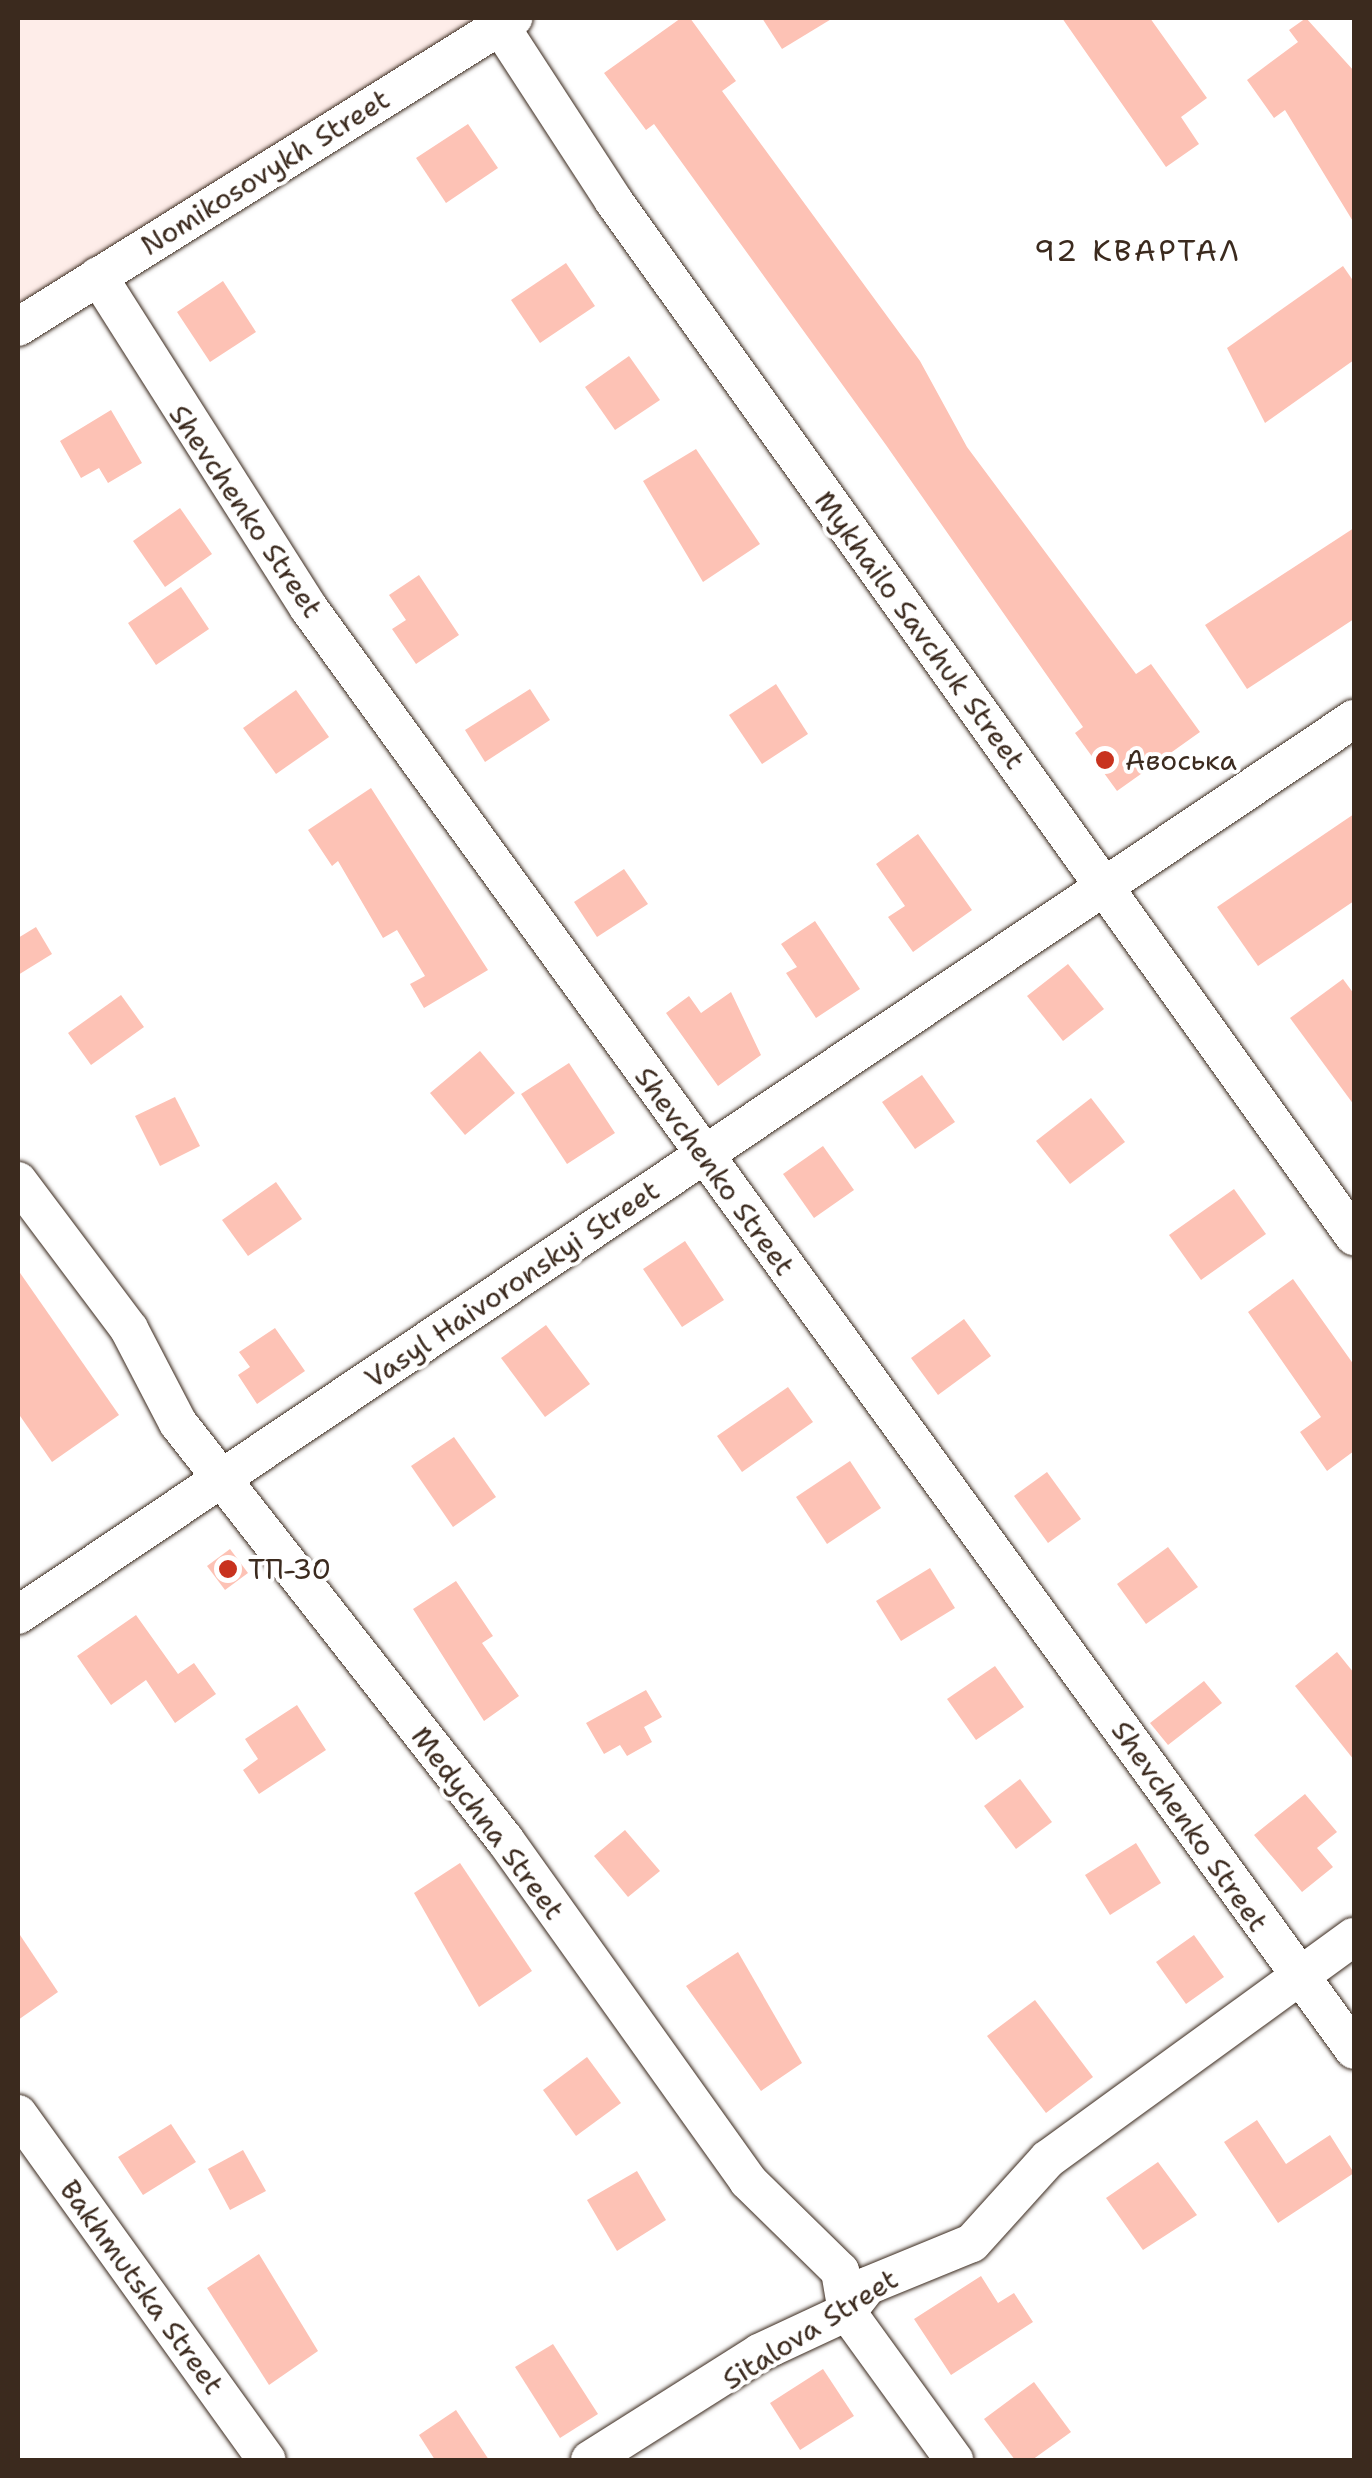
<!DOCTYPE html>
<meta charset="utf-8">
<style>
body{margin:0}
#map{position:relative;width:1372px;height:2478px;overflow:hidden;background:#fff;font-family:"Shantell Sans",sans-serif}
div>[style]{position:absolute}
.built>*{inset:0;background:#feede9}
.building>*{inset:0;background:#fdc2b5}
.roads{filter:drop-shadow(0 0 2px #3b2a1e) drop-shadow(0 0 2px #3b2a1e)}
.minor>*{height:38px;margin:-19px;padding:0 19px;transform-origin:19px;border-radius:19px;background:#fff}
.dots>*{width:28px;height:28px;translate:-50% -50%;box-sizing:border-box;border:5px solid #fff;border-radius:50%}
span{translate:-50% -50%;white-space:nowrap;text-align:center;line-height:1.15;-webkit-text-stroke:8px #fff;paint-order:stroke}
.street-label{font-size:28px;color:#3b2a1e}
.poi-label{font-size:28px;color:#3b2a1e}
.left{translate:0 -50%;text-align:left}
.neighbourhood-label{font-size:30px;color:#3b2a1e;letter-spacing:2.5px}
.frame{position:absolute;inset:0;border:20px solid #3b2a1e;pointer-events:none}
</style>
<div id="map">
<div class="built">
<i style="clip-path:polygon(18px 18px,480px 18px,18px 304px)"></i>
</div>
<div class="building">
<i style="clip-path:polygon(681px 18px,690px 18px,736px 81px,722px 91px,920px 361px,967px 447px,1136px 674px,1151px 664px,1200px 732px,1117px 791px,1075px 733px,1083px 727px,886px 445px,654px 124px,646px 130px,604px 73px)"></i>
<i style="clip-path:polygon(762px 18px,833px 18px,782px 49px)"></i>
<i style="clip-path:polygon(1062px 18px,1150px 18px,1207px 98px,1181px 117px,1199px 144px,1166px 167px)"></i>
<i style="clip-path:polygon(1306px 18px,1354px 71px,1354px 223px,1285px 110px,1274px 118px,1247px 80px,1298px 42px,1289px 30px)"></i>
<i style="clip-path:polygon(468px 124px,498px 168px,446px 203px,416px 158px)"></i>
<i style="clip-path:polygon(566px 263px,595px 306px,540px 343px,511px 300px)"></i>
<i style="clip-path:polygon(1343px 266px,1354px 282px,1354px 360px,1265px 423px,1227px 348px)"></i>
<i style="clip-path:polygon(223px 281px,256px 332px,210px 362px,177px 312px)"></i>
<i style="clip-path:polygon(629px 356px,660px 400px,615px 430px,585px 387px)"></i>
<i style="clip-path:polygon(111px 410px,142px 463px,108px 483px,99px 468px,81px 478px,60px 441px)"></i>
<i style="clip-path:polygon(696px 449px,760px 544px,703px 582px,643px 481px)"></i>
<i style="clip-path:polygon(180px 508px,212px 554px,165px 587px,133px 541px)"></i>
<i style="clip-path:polygon(1354px 528px,1354px 619px,1247px 689px,1205px 625px)"></i>
<i style="clip-path:polygon(419px 575px,459px 635px,416px 664px,392px 629px,406px 620px,389px 595px)"></i>
<i style="clip-path:polygon(181px 587px,209px 629px,156px 665px,128px 623px)"></i>
<i style="clip-path:polygon(776px 684px,808px 734px,762px 764px,729px 715px)"></i>
<i style="clip-path:polygon(530px 689px,550px 720px,485px 762px,465px 730px)"></i>
<i style="clip-path:polygon(296px 690px,329px 737px,276px 774px,243px 728px)"></i>
<i style="clip-path:polygon(371px 788px,488px 970px,424px 1008px,410px 984px,425px 976px,397px 930px,383px 938px,338px 861px,332px 866px,308px 830px)"></i>
<i style="clip-path:polygon(1354px 814px,1354px 901px,1258px 966px,1217px 907px)"></i>
<i style="clip-path:polygon(918px 834px,972px 910px,913px 952px,888px 917px,905px 906px,876px 864px)"></i>
<i style="clip-path:polygon(624px 869px,648px 904px,597px 937px,574px 902px)"></i>
<i style="clip-path:polygon(815px 921px,860px 989px,816px 1018px,786px 973px,797px 967px,781px 944px)"></i>
<i style="clip-path:polygon(36px 927px,52px 954px,18px 975px,18px 938px)"></i>
<i style="clip-path:polygon(1068px 964px,1104px 1009px,1063px 1041px,1027px 996px)"></i>
<i style="clip-path:polygon(1343px 979px,1354px 994px,1354px 1105px,1290px 1018px)"></i>
<i style="clip-path:polygon(731px 992px,761px 1055px,718px 1086px,666px 1013px,689px 996px,701px 1013px)"></i>
<i style="clip-path:polygon(121px 995px,144px 1027px,91px 1065px,68px 1033px)"></i>
<i style="clip-path:polygon(480px 1051px,515px 1093px,465px 1135px,430px 1093px)"></i>
<i style="clip-path:polygon(569px 1063px,615px 1133px,567px 1164px,521px 1094px)"></i>
<i style="clip-path:polygon(922px 1075px,955px 1122px,915px 1149px,882px 1102px)"></i>
<i style="clip-path:polygon(175px 1097px,200px 1146px,160px 1166px,135px 1116px)"></i>
<i style="clip-path:polygon(1091px 1098px,1125px 1142px,1070px 1184px,1036px 1141px)"></i>
<i style="clip-path:polygon(823px 1146px,854px 1190px,814px 1218px,783px 1174px)"></i>
<i style="clip-path:polygon(276px 1182px,302px 1219px,248px 1256px,222px 1220px)"></i>
<i style="clip-path:polygon(1234px 1189px,1266px 1234px,1201px 1280px,1169px 1235px)"></i>
<i style="clip-path:polygon(685px 1241px,724px 1300px,682px 1327px,643px 1269px)"></i>
<i style="clip-path:polygon(18px 1270px,119px 1415px,52px 1462px,18px 1413px)"></i>
<i style="clip-path:polygon(1293px 1279px,1354px 1365px,1354px 1451px,1327px 1471px,1300px 1432px,1321px 1417px,1248px 1312px)"></i>
<i style="clip-path:polygon(964px 1319px,991px 1356px,938px 1395px,911px 1358px)"></i>
<i style="clip-path:polygon(546px 1325px,590px 1384px,545px 1417px,501px 1358px)"></i>
<i style="clip-path:polygon(275px 1328px,305px 1371px,257px 1404px,238px 1375px,250px 1367px,239px 1352px)"></i>
<i style="clip-path:polygon(788px 1387px,813px 1422px,742px 1472px,717px 1436px)"></i>
<i style="clip-path:polygon(454px 1437px,496px 1497px,453px 1527px,411px 1466px)"></i>
<i style="clip-path:polygon(850px 1461px,881px 1508px,827px 1544px,796px 1497px)"></i>
<i style="clip-path:polygon(1047px 1472px,1081px 1519px,1048px 1543px,1014px 1496px)"></i>
<i style="clip-path:polygon(1168px 1547px,1198px 1587px,1146px 1624px,1117px 1584px)"></i>
<i style="clip-path:polygon(230px 1549px,248px 1573px,225px 1590px,207px 1566px)"></i>
<i style="clip-path:polygon(930px 1568px,955px 1608px,901px 1641px,876px 1601px)"></i>
<i style="clip-path:polygon(456px 1581px,493px 1636px,482px 1643px,519px 1696px,484px 1721px,413px 1609px)"></i>
<i style="clip-path:polygon(136px 1615px,178px 1674px,194px 1663px,216px 1694px,175px 1723px,146px 1680px,111px 1705px,77px 1656px)"></i>
<i style="clip-path:polygon(1337px 1652px,1354px 1673px,1354px 1760px,1295px 1686px)"></i>
<i style="clip-path:polygon(995px 1666px,1024px 1707px,976px 1740px,947px 1699px)"></i>
<i style="clip-path:polygon(1204px 1681px,1222px 1703px,1168px 1745px,1150px 1723px)"></i>
<i style="clip-path:polygon(646px 1690px,662px 1717px,644px 1727px,652px 1742px,627px 1756px,620px 1745px,604px 1754px,586px 1723px)"></i>
<i style="clip-path:polygon(297px 1705px,326px 1750px,259px 1794px,243px 1770px,258px 1759px,245px 1739px)"></i>
<i style="clip-path:polygon(1020px 1779px,1052px 1822px,1016px 1849px,984px 1806px)"></i>
<i style="clip-path:polygon(1305px 1794px,1337px 1832px,1317px 1848px,1333px 1867px,1302px 1892px,1254px 1835px)"></i>
<i style="clip-path:polygon(625px 1830px,660px 1871px,628px 1897px,594px 1856px)"></i>
<i style="clip-path:polygon(1136px 1843px,1161px 1883px,1110px 1915px,1085px 1875px)"></i>
<i style="clip-path:polygon(460px 1863px,532px 1971px,479px 2007px,414px 1893px)"></i>
<i style="clip-path:polygon(18px 1932px,58px 1992px,18px 2020px)"></i>
<i style="clip-path:polygon(1194px 1935px,1224px 1977px,1186px 2004px,1156px 1962px)"></i>
<i style="clip-path:polygon(738px 1952px,802px 2063px,761px 2091px,686px 1986px)"></i>
<i style="clip-path:polygon(1035px 2000px,1093px 2077px,1046px 2113px,987px 2036px)"></i>
<i style="clip-path:polygon(587px 2057px,621px 2103px,576px 2136px,543px 2090px)"></i>
<i style="clip-path:polygon(1257px 2120px,1286px 2164px,1330px 2135px,1354px 2173px,1278px 2223px,1224px 2142px)"></i>
<i style="clip-path:polygon(171px 2124px,196px 2162px,143px 2195px,118px 2157px)"></i>
<i style="clip-path:polygon(243px 2150px,266px 2191px,230px 2210px,208px 2169px)"></i>
<i style="clip-path:polygon(1158px 2162px,1197px 2215px,1143px 2250px,1106px 2198px)"></i>
<i style="clip-path:polygon(637px 2171px,666px 2220px,617px 2251px,587px 2200px)"></i>
<i style="clip-path:polygon(259px 2254px,318px 2351px,269px 2385px,207px 2288px)"></i>
<i style="clip-path:polygon(981px 2276px,998px 2303px,1014px 2293px,1033px 2322px,951px 2375px,914px 2319px)"></i>
<i style="clip-path:polygon(553px 2344px,598px 2414px,560px 2438px,515px 2367px)"></i>
<i style="clip-path:polygon(823px 2369px,854px 2416px,800px 2450px,770px 2403px)"></i>
<i style="clip-path:polygon(1034px 2382px,1071px 2432px,1032px 2460px,1015px 2460px,984px 2419px)"></i>
<i style="clip-path:polygon(456px 2410px,489px 2460px,435px 2460px,419px 2435px)"></i>
</div>
<div class="roads">
<div class="minor">
<i style="left:495px;top:18px;width:217px;rotate:57deg"></i>
<i style="left:613px;top:200px;width:1274px;rotate:54.43deg"></i>
<i style="left:98px;top:276px;width:392px;rotate:57.6deg"></i>
<i style="left:308px;top:607px;width:1782px;rotate:54.06deg"></i>
<i style="left:18px;top:327px;width:584px;rotate:-31.97deg"></i>
<i style="left:18px;top:1181px;width:185px;rotate:53.1deg"></i>
<i style="left:129px;top:1329px;width:106px;rotate:62.5deg"></i>
<i style="left:178px;top:1423px;width:530px;rotate:51.9deg"></i>
<i style="left:505px;top:1840px;width:419px;rotate:54.5deg"></i>
<i style="left:748px;top:2181px;width:129px;rotate:44.4deg"></i>
<i style="left:840px;top:2271px;width:42px;rotate:80.3deg"></i>
<i style="left:847px;top:2312px;width:183px;rotate:54.1deg"></i>
<i style="left:18px;top:1615px;width:1609px;rotate:-33.85deg"></i>
<i style="left:18px;top:2114px;width:426px;rotate:54.3deg"></i>
<i style="left:590px;top:2460px;width:200px;rotate:-32.3deg"></i>
<i style="left:759px;top:2353px;width:97px;rotate:-25deg"></i>
<i style="left:847px;top:2312px;width:33px;rotate:-52deg"></i>
<i style="left:867px;top:2286px;width:113px;rotate:-22.3deg"></i>
<i style="left:972px;top:2243px;width:113px;rotate:-47.9deg"></i>
<i style="left:1048px;top:2159px;width:378px;rotate:-36deg"></i>
</div>
</div>
<div class="dots">
<i style="left:1105px;top:760px;background:#c8321e"></i>
<i style="left:228px;top:1569px;background:#c8321e"></i>
</div>
<div class="street-label">
<span style="left:265px;top:172px;rotate:-32deg">Nomikosovykh Street</span>
<span style="left:246px;top:511px;rotate:56deg">Shevchenko Street</span>
<span style="left:920px;top:630px;rotate:54deg">Mykhailo Savchuk Street</span>
<span style="left:715px;top:1171px;rotate:54deg">Shevchenko Street</span>
<span style="left:512px;top:1284px;rotate:-34deg">Vasyl Haivoronskyi Street</span>
<span style="left:488px;top:1823px;rotate:53deg">Medychna Street</span>
<span style="left:1190px;top:1826px;rotate:55deg">Shevchenko Street</span>
<span style="left:142px;top:2287px;rotate:54deg">Bakhmutska Street</span>
<span style="left:810px;top:2329px;rotate:-32deg">Sitalova Street</span>
</div>
<div class="poi-label">
<span class="left" style="left:1125px;top:760px">Авоська</span>
<span class="left" style="left:248px;top:1569px">ТП-30</span>
</div>
<div class="neighbourhood-label">
<span style="left:1138px;top:251px">92 КВАРТАЛ</span>
</div>
<div class="frame"></div>
</div>
